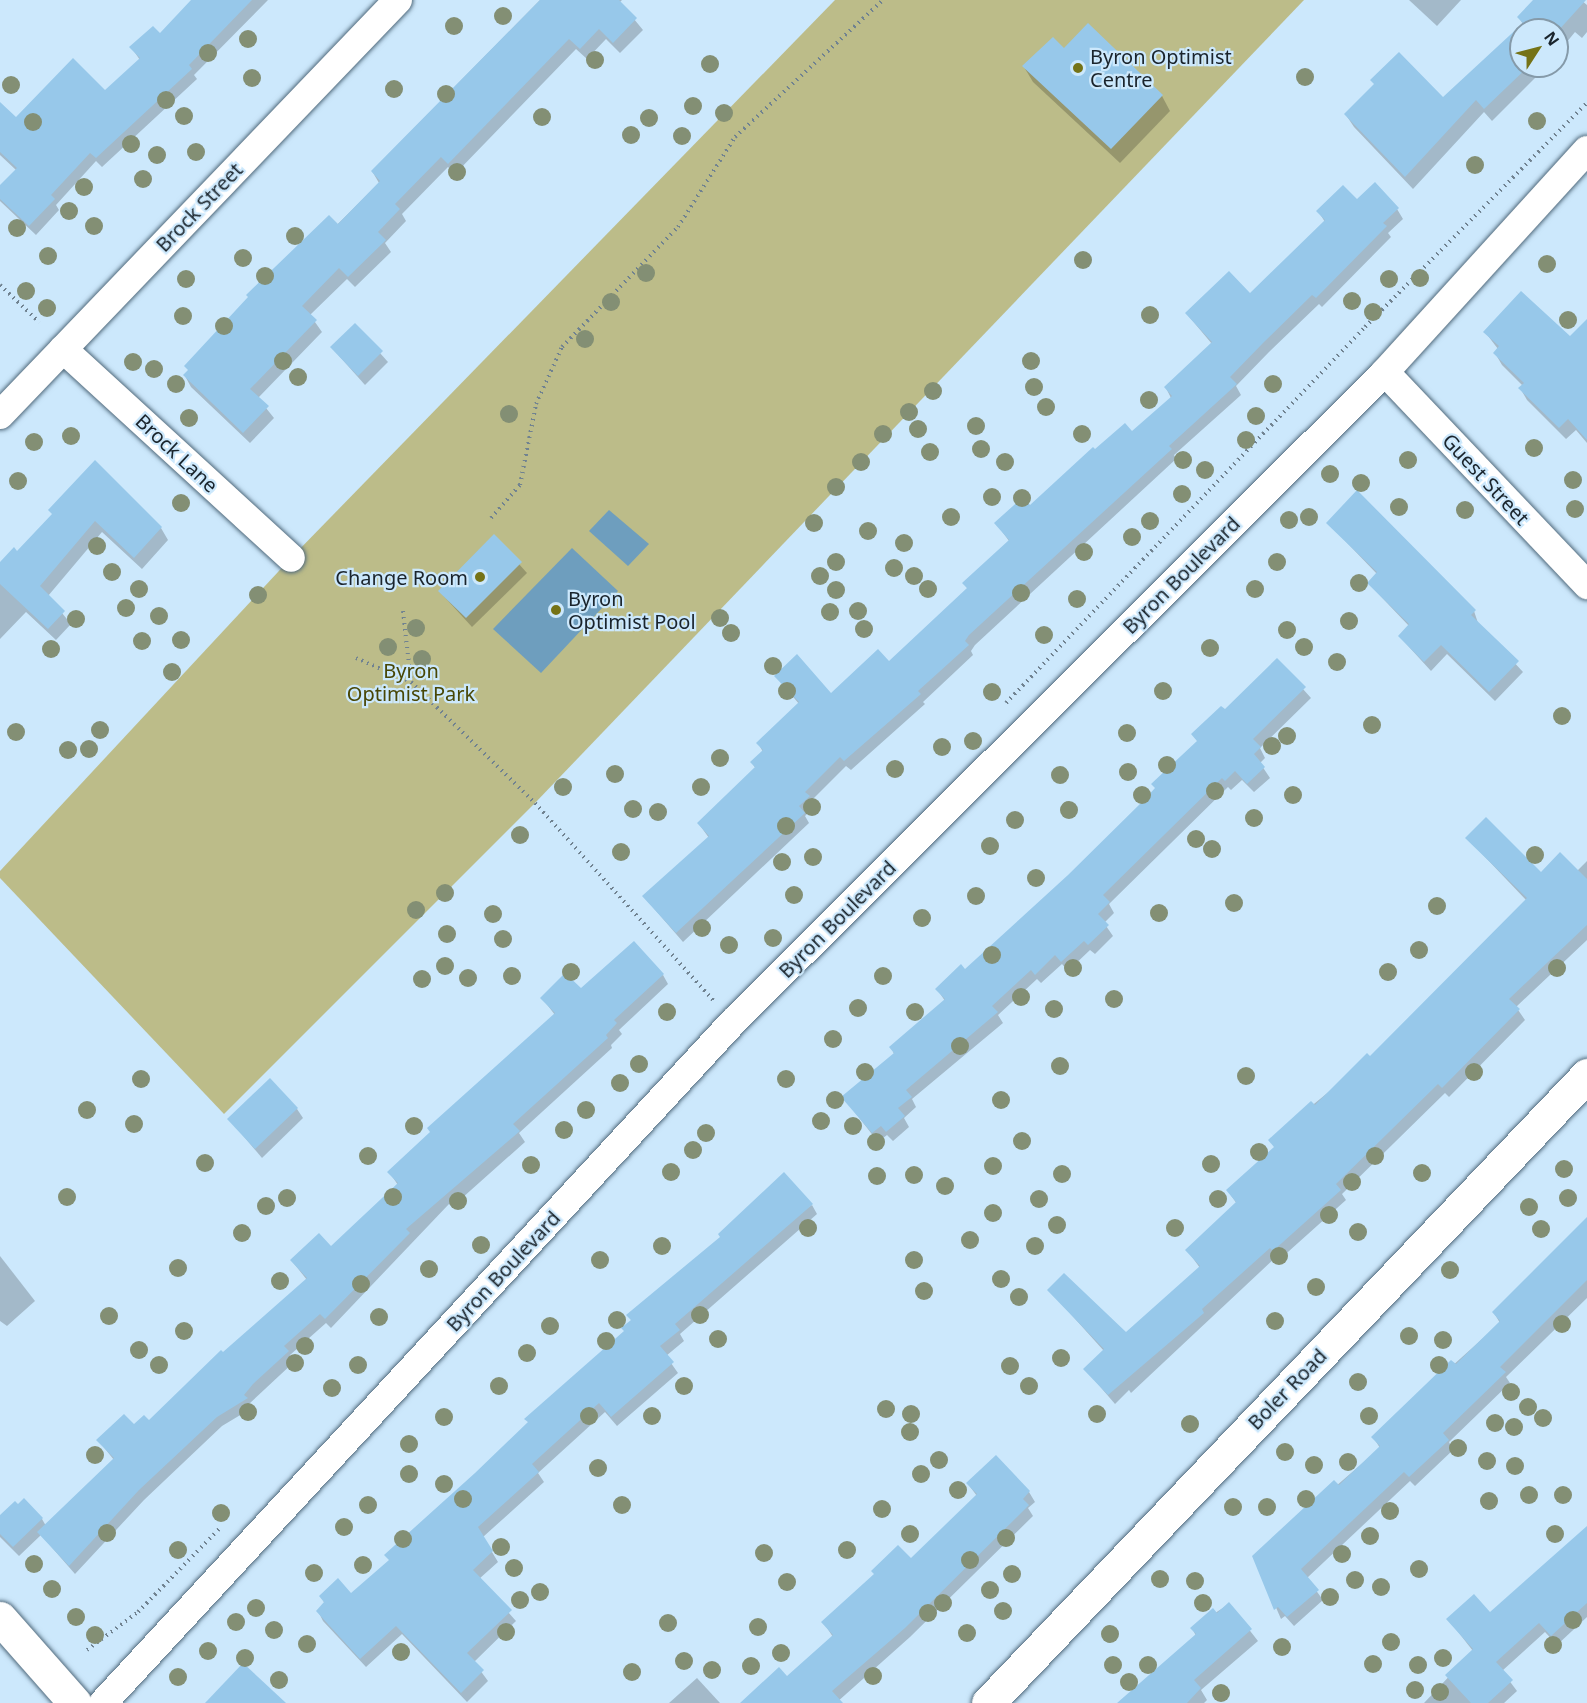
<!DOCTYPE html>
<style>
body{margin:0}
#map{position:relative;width:1587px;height:1703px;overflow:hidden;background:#cce8fc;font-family:"Noto Sans",sans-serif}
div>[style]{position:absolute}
.green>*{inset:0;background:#bcbc89}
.water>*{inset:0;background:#6e9ebe}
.shadow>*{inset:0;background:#0003}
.building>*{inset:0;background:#97c8ea}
.path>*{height:4px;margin-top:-2px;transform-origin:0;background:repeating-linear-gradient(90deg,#708290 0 1.5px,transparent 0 6px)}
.roads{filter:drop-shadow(0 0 2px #516a7c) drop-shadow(0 0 2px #516a7c)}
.street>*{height:28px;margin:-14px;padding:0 14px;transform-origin:14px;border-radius:14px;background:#fff}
.secondary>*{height:33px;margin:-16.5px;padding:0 16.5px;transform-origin:16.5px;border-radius:16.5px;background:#fff}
.trees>*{width:18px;height:18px;margin:-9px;border-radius:50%;background:#838f74}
.dots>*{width:16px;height:16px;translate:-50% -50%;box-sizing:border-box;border:3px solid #cce8fc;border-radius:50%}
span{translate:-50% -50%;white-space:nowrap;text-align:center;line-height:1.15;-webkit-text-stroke:4.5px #cce8fc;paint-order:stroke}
.poi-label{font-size:20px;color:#1a242c}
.left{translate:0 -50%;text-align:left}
.right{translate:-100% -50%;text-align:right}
.street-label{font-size:20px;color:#1a242c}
.park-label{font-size:20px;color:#484605}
.north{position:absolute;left:1509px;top:18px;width:60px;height:60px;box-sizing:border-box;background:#cce8fc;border:2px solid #859aa9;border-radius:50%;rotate:54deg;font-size:16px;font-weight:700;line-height:24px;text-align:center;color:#1a242c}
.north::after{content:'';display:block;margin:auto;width:21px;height:27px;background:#757317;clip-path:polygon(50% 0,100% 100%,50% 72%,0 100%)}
</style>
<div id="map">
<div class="green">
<i style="clip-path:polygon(835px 0,1304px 0,535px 803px,224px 1114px,0 878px,0 871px,291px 558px)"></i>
</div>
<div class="water">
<i style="clip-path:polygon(609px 510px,649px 544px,628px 566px,589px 531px)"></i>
<i style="clip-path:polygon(572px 548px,618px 591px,541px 673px,493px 629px)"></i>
</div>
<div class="shadow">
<i style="clip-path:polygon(194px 0,268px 0,194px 75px,197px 79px,102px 167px,96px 161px,56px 205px,59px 210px,36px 235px,0 201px,0 188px,16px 170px,0 155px,0 104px,16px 119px,105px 92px,140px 60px,131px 47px,160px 35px)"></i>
<i style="clip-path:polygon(540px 0,622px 0,620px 2px,643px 30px,620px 53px,606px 39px,587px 59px,576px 49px,455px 174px,448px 167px,402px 214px,406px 221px,385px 243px,391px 252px,355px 287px,347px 279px,310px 315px,322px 332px,258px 398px,274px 418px,250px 443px,191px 387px,185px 376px,379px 183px,372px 171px)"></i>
<i style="clip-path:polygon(1409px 0,1461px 0,1437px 26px)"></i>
<i style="clip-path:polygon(1535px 0,1581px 0,1587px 5px,1587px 32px,1582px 38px,1575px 32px,1557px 54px,1557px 30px,1521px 30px,1521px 66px,1547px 66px,1492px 121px,1484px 112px,1413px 189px,1354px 127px,1346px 115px,1443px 99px,1523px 24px,1519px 18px)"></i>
<i style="clip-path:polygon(1024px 67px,1162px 96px,1170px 111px,1120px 163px,1033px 82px)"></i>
<i style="clip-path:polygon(1357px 201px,1397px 209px,1403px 219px,1388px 233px,1391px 237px,1322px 307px,1319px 304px,1269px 352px,1236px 386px,1241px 395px,1174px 455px,1176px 459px,975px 645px,971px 651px,973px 655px,923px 702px,925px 704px,851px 770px,846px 766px,811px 801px,814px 807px,805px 816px,809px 823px,683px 942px,644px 897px,709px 838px,699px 824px,756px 769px,752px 763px,763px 752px,758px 743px,799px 704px,776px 676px,831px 695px,889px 663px,968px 589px,964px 584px,1009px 541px,996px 523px,1030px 507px,1095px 452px,1132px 433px,1171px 398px,1166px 388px,1212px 344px,1186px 313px,1250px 296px,1325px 222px,1318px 211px)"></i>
<i style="clip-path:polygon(355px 325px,388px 362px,365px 385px,332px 348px)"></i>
<i style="clip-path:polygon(1587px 329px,1587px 443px,1576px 430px,1566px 439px,1527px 400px,1520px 388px,1523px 386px,1502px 365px,1495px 353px,1498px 349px,1485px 332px,1570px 338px)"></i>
<i style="clip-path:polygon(95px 462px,161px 528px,168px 540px,142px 569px,102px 532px,48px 596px,71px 624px,56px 640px,26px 612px,0 639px,0 564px,18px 553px,53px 515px,50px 510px)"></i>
<i style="clip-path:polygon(1328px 523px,1474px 611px,1478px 623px,1523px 672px,1495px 701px,1447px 654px,1431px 671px,1399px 636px,1409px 626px,1368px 583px,1377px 574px)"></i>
<i style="clip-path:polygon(494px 536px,527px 573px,472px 627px,439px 591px)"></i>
<i style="clip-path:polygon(1277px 660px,1311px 698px,1260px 748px,1265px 758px,1260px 763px,1270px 778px,1254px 792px,1242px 780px,1231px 790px,1228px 787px,1109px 904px,1114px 913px,1104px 923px,1113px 936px,1095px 954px,1090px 950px,1068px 971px,1062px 964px,1041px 983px,1037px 979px,998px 1015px,1003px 1023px,912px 1099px,916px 1107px,904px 1118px,909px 1127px,893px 1141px,887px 1135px,878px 1142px,843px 1097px,894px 1054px,891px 1047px,945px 1001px,937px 989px,965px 971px,1069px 877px,1147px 800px,1198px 742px,1193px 735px,1225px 712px)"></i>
<i style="clip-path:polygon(1467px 838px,1541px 874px,1577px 871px,1587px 861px,1587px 940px,1516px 1007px,1525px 1020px,1449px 1097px,1445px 1093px,1342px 1194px,1346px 1200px,1279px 1260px,1276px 1257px,1131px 1393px,1129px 1390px,1115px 1404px,1085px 1369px,1104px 1351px,1049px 1290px,1126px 1334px,1200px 1268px,1187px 1250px,1237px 1204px,1228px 1191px,1275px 1148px,1270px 1140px,1370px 1058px,1526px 900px)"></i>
<i style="clip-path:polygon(663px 975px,668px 984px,619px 1030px,622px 1034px,611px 1045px,612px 1048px,519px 1133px,525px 1142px,452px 1207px,449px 1204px,331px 1328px,326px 1323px,290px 1355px,294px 1362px,249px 1404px,252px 1408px,222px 1426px,144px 1500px,75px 1574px,41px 1535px,19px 1556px,0 1537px,0 1517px,42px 1519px,46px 1526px,114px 1460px,98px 1440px,149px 1422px,307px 1280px,292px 1261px,331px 1248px,398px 1185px,389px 1172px,555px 1015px,542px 998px)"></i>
<i style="clip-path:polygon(297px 1109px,303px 1118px,262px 1158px,229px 1119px)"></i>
<i style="clip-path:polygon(812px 1205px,817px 1214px,680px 1334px,684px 1341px,666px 1356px,678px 1373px,617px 1426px,605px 1412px,538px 1473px,544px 1482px,483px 1537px,498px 1562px,479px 1579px,516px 1621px,474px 1662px,488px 1681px,467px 1702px,402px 1634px,366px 1667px,323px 1621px,318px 1611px,325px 1604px,321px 1597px,351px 1595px,390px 1561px,529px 1423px,526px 1419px,625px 1331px,632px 1321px,628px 1315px)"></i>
<i style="clip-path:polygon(1587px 1218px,1587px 1298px,1506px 1377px,1510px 1383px,1449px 1442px,1453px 1450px,1415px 1486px,1410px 1481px,1307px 1578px,1323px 1600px,1294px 1626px,1285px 1616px,1281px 1619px,1254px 1557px,1380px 1448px,1373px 1437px,1500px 1323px,1494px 1313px)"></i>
<i style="clip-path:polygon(0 1256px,35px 1301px,7px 1326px,0 1321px)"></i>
<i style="clip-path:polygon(968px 1484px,1029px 1492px,1035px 1502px,1028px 1508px,1033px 1516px,910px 1637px,836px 1703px,742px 1703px,787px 1678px,833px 1637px,823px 1622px,911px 1560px,977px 1496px)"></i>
<i style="clip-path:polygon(1587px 1527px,1587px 1617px,1557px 1645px,1545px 1632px,1502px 1671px,1517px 1691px,1504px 1703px,1424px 1703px,1473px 1651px,1448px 1619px,1490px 1614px)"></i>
<i style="clip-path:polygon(1229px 1604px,1258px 1641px,1201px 1690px,1207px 1700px,1204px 1703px,1128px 1703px,1196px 1636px,1192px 1628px)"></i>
<i style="clip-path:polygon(697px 1678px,720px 1703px,669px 1703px)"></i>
</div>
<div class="building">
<i style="clip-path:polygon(191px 0,252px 0,189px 65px,192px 69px,96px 158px,90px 153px,51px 195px,55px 199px,29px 226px,0 199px,0 185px,17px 168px,0 152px,0 102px,16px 117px,73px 58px,105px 90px,140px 58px,129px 47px,153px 26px,160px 33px)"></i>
<i style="clip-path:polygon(540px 0,619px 0,637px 18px,613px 43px,599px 29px,580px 49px,569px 39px,448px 164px,441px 157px,395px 204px,400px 209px,378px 232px,386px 240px,348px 277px,339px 268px,302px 306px,317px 320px,250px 389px,269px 406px,243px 433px,183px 375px,188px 370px,184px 366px,248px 297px,246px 295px,329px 215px,338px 224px,380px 181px,371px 171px)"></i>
<i style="clip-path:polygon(1533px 0,1586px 0,1557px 32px,1521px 30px,1521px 66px,1529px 66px,1484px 109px,1476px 100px,1405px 177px,1344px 114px,1374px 84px,1370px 80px,1399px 52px,1443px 97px,1523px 23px,1517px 17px)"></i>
<i style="clip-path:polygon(1088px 23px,1163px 95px,1111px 149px,1022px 66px,1053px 37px,1064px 48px)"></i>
<i style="clip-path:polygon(1375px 182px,1399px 208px,1383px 223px,1387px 226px,1316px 298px,1312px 295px,1264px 342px,1230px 377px,1237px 384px,1169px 446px,1172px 449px,969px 635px,965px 641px,969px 645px,918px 691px,921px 694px,844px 761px,840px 757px,805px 792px,810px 796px,799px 806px,805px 813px,676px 933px,642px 896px,709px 836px,697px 823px,755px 767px,750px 762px,763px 750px,756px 743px,799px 702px,774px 676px,797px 654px,831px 693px,878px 649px,889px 661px,967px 588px,962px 583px,1009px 540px,994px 523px,1023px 497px,1030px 505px,1093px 447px,1095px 449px,1125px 423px,1132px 431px,1172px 396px,1164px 387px,1212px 342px,1185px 313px,1229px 271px,1250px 293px,1325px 220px,1316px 211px,1343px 185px,1357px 199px)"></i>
<i style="clip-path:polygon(1521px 291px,1570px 336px,1587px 319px,1587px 440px,1568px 419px,1559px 428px,1518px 388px,1524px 383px,1493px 353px,1499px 346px,1483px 332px)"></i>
<i style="clip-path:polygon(355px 323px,383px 351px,358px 376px,330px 347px)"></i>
<i style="clip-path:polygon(95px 460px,162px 527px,134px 558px,95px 521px,40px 586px,65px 611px,48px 629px,0 584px,0 562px,14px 547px,17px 551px,52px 514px,48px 510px)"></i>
<i style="clip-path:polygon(1357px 490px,1476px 610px,1471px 615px,1519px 661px,1489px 692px,1441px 645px,1424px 662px,1398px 636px,1409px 624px,1367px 583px,1377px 572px,1326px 523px)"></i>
<i style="clip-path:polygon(494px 534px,522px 562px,466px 618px,438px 591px)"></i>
<i style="clip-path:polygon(1277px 658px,1306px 687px,1253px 739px,1261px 747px,1254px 754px,1265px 767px,1247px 784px,1235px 771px,1225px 781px,1222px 778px,1103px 895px,1110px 902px,1098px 914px,1109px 925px,1088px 945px,1084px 941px,1061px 962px,1055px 955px,1035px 975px,1031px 970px,992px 1006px,998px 1012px,906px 1090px,912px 1097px,898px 1108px,905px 1116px,886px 1132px,881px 1126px,872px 1133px,841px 1097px,894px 1053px,889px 1047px,945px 999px,935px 989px,961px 964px,965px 969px,1068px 875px,1145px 799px,1155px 788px,1151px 784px,1197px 741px,1191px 734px,1221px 706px,1225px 709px)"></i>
<i style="clip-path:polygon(1486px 817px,1541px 872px,1560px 852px,1587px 879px,1587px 925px,1509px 999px,1520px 1009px,1442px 1088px,1438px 1084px,1336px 1184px,1341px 1190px,1273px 1251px,1270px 1248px,1202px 1309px,1204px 1313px,1108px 1395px,1083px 1369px,1104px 1349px,1047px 1290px,1064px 1273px,1126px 1332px,1200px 1266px,1185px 1250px,1236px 1202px,1226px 1190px,1274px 1147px,1268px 1140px,1311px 1101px,1315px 1105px,1367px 1053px,1370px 1056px,1527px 898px,1465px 838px)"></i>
<i style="clip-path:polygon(634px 941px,664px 974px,614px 1020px,617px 1023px,606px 1035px,608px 1038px,513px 1124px,520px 1131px,406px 1229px,410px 1233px,325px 1319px,320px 1314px,284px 1346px,289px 1351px,253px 1384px,244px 1395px,248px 1398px,217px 1417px,139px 1490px,69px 1566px,37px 1532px,114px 1458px,96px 1440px,124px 1414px,134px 1424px,144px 1415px,149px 1420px,221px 1350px,223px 1352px,307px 1278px,290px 1260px,319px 1233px,331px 1246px,398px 1183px,387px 1172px,430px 1132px,427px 1128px,555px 1013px,540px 998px,565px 973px,581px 988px)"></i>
<i style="clip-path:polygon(270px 1078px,298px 1108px,255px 1149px,227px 1119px)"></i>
<i style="clip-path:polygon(784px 1172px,813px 1204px,675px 1324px,680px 1330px,660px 1346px,674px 1362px,611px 1417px,599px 1403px,532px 1464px,539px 1472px,478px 1527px,493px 1551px,473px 1570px,512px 1610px,467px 1653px,484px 1670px,461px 1693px,396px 1626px,360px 1659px,316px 1611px,324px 1602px,319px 1596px,338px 1578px,351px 1593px,389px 1560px,384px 1555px,475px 1473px,528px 1422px,524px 1419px,624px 1331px,621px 1328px,631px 1320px,626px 1315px,720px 1237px,718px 1234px)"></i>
<i style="clip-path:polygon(1587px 1217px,1587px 1280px,1500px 1367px,1506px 1372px,1443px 1433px,1449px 1440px,1409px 1477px,1404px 1472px,1301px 1569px,1319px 1590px,1287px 1617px,1278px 1607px,1274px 1610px,1252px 1556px,1334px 1480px,1339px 1485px,1380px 1446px,1371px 1437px,1451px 1360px,1456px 1364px,1500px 1321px,1492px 1312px)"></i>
<i style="clip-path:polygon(996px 1455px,1030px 1491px,1023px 1499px,1029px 1505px,905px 1628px,832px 1691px,843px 1703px,740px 1703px,779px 1667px,787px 1676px,833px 1635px,821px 1622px,874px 1574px,871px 1571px,898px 1545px,911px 1558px,977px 1494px,966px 1483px)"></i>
<i style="clip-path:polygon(24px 1498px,43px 1518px,13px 1547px,0 1534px,0 1515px,15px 1501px,18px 1504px)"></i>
<i style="clip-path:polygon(1587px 1526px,1587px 1603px,1551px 1636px,1539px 1623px,1496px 1662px,1513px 1680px,1488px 1703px,1471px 1703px,1445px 1675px,1473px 1649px,1446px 1619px,1474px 1594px,1490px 1612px)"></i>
<i style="clip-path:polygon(1229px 1602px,1252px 1629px,1194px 1680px,1201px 1688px,1187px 1703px,1117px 1703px,1196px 1634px,1190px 1628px,1213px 1608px,1217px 1613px)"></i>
<i style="clip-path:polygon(243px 1663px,286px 1703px,205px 1703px)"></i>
</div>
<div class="path">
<i style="left:0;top:285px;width:54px;rotate:43.5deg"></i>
<i style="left:491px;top:518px;width:44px;rotate:-48.7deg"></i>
<i style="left:520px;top:485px;width:83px;rotate:-78.8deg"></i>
<i style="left:536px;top:404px;width:63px;rotate:-65.5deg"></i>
<i style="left:562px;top:347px;width:167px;rotate:-46deg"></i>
<i style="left:678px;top:227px;width:107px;rotate:-57.7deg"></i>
<i style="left:735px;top:137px;width:202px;rotate:-42.8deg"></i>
<i style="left:403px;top:611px;width:71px;rotate:83.6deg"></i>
<i style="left:411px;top:682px;width:173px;rotate:44.3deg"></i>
<i style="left:535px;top:803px;width:266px;rotate:47.9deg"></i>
<i style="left:356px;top:658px;width:60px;rotate:23.6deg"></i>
<i style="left:1006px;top:703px;width:520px;rotate:-46.32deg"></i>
<i style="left:1365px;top:327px;width:315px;rotate:-45.3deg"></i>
<i style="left:87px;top:1650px;width:64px;rotate:-36.7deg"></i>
<i style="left:138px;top:1612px;width:119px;rotate:-45.7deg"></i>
</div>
<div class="roads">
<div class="street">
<i style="left:63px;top:349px;width:309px;rotate:42.5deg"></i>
<i style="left:1385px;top:372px;width:294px;rotate:46.5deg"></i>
<i style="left:0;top:415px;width:575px;rotate:-46.2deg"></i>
<i style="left:103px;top:1703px;width:928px;rotate:-47.23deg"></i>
<i style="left:733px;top:1022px;width:921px;rotate:-44.91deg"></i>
<i style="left:1385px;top:372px;width:300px;rotate:-47.7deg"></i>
</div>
<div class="secondary">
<i style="left:0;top:1618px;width:113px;rotate:48.6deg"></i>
<i style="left:988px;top:1703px;width:868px;rotate:-46.35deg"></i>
</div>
</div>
<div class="trees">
<i style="left:503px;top:16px"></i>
<i style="left:454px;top:26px"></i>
<i style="left:248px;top:39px"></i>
<i style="left:208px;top:53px"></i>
<i style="left:595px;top:60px"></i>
<i style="left:710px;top:64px"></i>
<i style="left:1305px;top:77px"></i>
<i style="left:252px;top:78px"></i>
<i style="left:11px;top:85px"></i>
<i style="left:394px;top:89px"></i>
<i style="left:446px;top:94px"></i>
<i style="left:166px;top:100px"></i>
<i style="left:693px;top:106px"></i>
<i style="left:724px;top:113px"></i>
<i style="left:184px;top:116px"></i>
<i style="left:542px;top:117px"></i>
<i style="left:649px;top:118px"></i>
<i style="left:1537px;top:121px"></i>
<i style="left:33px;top:122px"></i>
<i style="left:631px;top:135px"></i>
<i style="left:682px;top:136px"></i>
<i style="left:131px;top:144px"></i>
<i style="left:196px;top:152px"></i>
<i style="left:157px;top:155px"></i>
<i style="left:1475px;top:165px"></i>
<i style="left:457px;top:172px"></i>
<i style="left:143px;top:179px"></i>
<i style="left:84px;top:187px"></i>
<i style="left:69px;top:211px"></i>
<i style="left:94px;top:226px"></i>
<i style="left:17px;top:228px"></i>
<i style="left:295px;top:236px"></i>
<i style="left:48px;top:256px"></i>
<i style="left:243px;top:258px"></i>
<i style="left:1083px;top:260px"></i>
<i style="left:1547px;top:264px"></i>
<i style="left:646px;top:273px"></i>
<i style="left:265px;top:276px"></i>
<i style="left:1420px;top:278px"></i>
<i style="left:186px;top:279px"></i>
<i style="left:1389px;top:279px"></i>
<i style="left:26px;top:291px"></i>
<i style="left:1352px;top:301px"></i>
<i style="left:611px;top:302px"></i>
<i style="left:47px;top:308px"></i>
<i style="left:1373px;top:312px"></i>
<i style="left:1150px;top:315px"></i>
<i style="left:183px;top:316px"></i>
<i style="left:1568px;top:320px"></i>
<i style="left:224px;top:326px"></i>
<i style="left:585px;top:339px"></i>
<i style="left:283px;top:361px"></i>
<i style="left:1031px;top:361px"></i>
<i style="left:133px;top:362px"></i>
<i style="left:154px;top:369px"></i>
<i style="left:298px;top:377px"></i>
<i style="left:176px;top:384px"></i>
<i style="left:1273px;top:384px"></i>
<i style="left:1034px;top:387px"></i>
<i style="left:933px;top:391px"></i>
<i style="left:1149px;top:400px"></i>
<i style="left:1046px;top:407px"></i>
<i style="left:909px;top:412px"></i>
<i style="left:509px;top:414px"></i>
<i style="left:1256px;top:416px"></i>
<i style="left:189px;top:418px"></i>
<i style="left:976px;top:426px"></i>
<i style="left:918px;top:429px"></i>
<i style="left:883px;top:434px"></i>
<i style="left:1082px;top:434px"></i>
<i style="left:71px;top:436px"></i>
<i style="left:1246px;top:440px"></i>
<i style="left:34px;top:442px"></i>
<i style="left:1534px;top:448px"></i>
<i style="left:981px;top:449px"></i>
<i style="left:930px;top:452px"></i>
<i style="left:1183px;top:460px"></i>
<i style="left:1408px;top:460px"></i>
<i style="left:861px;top:462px"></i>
<i style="left:1005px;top:462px"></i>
<i style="left:1205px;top:470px"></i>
<i style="left:1330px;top:474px"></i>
<i style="left:1573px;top:480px"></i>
<i style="left:18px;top:481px"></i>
<i style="left:1361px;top:483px"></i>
<i style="left:836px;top:487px"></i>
<i style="left:1182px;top:494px"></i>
<i style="left:992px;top:497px"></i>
<i style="left:1022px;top:498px"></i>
<i style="left:181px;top:503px"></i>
<i style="left:1399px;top:507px"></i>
<i style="left:1575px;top:509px"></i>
<i style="left:1465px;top:510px"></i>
<i style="left:951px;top:517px"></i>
<i style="left:1309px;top:517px"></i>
<i style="left:1289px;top:520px"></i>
<i style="left:1150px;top:521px"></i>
<i style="left:814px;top:523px"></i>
<i style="left:868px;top:531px"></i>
<i style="left:1132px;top:537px"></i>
<i style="left:904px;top:543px"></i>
<i style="left:97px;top:546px"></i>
<i style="left:1084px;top:552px"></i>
<i style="left:836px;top:562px"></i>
<i style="left:1277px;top:562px"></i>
<i style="left:894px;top:568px"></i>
<i style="left:112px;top:572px"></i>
<i style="left:820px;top:576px"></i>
<i style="left:914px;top:576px"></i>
<i style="left:1359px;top:583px"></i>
<i style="left:139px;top:589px"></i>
<i style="left:928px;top:589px"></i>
<i style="left:1255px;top:589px"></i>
<i style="left:836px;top:590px"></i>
<i style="left:1021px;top:593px"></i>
<i style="left:258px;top:595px"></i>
<i style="left:1077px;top:599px"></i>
<i style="left:126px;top:608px"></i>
<i style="left:858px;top:611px"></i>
<i style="left:830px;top:612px"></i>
<i style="left:159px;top:616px"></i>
<i style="left:720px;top:618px"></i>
<i style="left:76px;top:619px"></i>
<i style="left:1349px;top:621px"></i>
<i style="left:416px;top:628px"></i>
<i style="left:864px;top:629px"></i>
<i style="left:1287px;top:630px"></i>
<i style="left:731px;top:633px"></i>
<i style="left:1044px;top:635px"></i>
<i style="left:181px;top:640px"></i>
<i style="left:142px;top:641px"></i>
<i style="left:388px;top:647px"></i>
<i style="left:1304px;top:647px"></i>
<i style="left:1210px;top:648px"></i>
<i style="left:51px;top:649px"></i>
<i style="left:422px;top:659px"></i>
<i style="left:1337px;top:662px"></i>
<i style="left:773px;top:666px"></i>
<i style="left:172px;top:672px"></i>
<i style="left:787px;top:691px"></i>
<i style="left:1163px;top:691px"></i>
<i style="left:992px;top:692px"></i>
<i style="left:1562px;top:716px"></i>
<i style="left:1372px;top:725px"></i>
<i style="left:100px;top:730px"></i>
<i style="left:16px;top:732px"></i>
<i style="left:1127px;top:733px"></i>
<i style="left:1287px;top:736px"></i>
<i style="left:973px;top:741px"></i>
<i style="left:1272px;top:746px"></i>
<i style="left:942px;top:747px"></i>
<i style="left:89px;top:749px"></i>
<i style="left:68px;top:750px"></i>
<i style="left:720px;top:758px"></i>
<i style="left:1167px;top:765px"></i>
<i style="left:895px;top:769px"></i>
<i style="left:1128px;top:772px"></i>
<i style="left:615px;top:774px"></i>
<i style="left:1060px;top:775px"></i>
<i style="left:563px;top:787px"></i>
<i style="left:701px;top:787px"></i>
<i style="left:1215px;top:791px"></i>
<i style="left:1142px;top:795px"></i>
<i style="left:1293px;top:795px"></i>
<i style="left:812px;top:807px"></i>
<i style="left:633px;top:809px"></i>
<i style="left:1069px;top:810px"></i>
<i style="left:658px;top:812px"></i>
<i style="left:1254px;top:818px"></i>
<i style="left:1015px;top:820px"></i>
<i style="left:786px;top:826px"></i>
<i style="left:520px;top:835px"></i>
<i style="left:1196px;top:839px"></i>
<i style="left:990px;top:846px"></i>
<i style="left:1212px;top:849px"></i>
<i style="left:621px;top:852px"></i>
<i style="left:1535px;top:855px"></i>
<i style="left:813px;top:857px"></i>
<i style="left:782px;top:862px"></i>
<i style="left:1036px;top:878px"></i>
<i style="left:445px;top:893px"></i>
<i style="left:794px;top:895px"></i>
<i style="left:976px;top:896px"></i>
<i style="left:1234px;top:903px"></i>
<i style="left:1437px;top:906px"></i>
<i style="left:416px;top:910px"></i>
<i style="left:1159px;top:913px"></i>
<i style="left:493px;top:914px"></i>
<i style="left:922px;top:918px"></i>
<i style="left:702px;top:928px"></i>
<i style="left:447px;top:934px"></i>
<i style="left:773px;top:938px"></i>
<i style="left:503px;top:939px"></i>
<i style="left:729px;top:945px"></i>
<i style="left:1419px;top:950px"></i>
<i style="left:992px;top:955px"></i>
<i style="left:445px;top:966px"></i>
<i style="left:1073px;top:968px"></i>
<i style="left:1557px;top:968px"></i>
<i style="left:571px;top:972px"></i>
<i style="left:1388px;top:972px"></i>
<i style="left:512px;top:976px"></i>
<i style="left:883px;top:976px"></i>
<i style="left:468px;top:978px"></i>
<i style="left:422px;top:979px"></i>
<i style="left:1021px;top:997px"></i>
<i style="left:1114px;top:999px"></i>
<i style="left:858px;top:1008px"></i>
<i style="left:1054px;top:1009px"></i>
<i style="left:667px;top:1012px"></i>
<i style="left:915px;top:1012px"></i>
<i style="left:833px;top:1039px"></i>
<i style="left:960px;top:1046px"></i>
<i style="left:639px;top:1064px"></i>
<i style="left:1060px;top:1066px"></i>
<i style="left:865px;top:1072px"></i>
<i style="left:1474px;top:1072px"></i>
<i style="left:1246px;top:1076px"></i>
<i style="left:141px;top:1079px"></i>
<i style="left:786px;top:1079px"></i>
<i style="left:620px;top:1083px"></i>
<i style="left:835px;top:1100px"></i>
<i style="left:1001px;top:1100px"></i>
<i style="left:87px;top:1110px"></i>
<i style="left:586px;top:1110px"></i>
<i style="left:821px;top:1121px"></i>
<i style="left:134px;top:1124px"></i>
<i style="left:414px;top:1126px"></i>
<i style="left:853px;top:1126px"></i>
<i style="left:564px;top:1130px"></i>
<i style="left:706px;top:1133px"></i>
<i style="left:1022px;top:1141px"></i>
<i style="left:876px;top:1142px"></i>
<i style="left:693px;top:1150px"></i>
<i style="left:1259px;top:1152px"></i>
<i style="left:368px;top:1156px"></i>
<i style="left:1375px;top:1156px"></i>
<i style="left:205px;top:1163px"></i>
<i style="left:1211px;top:1164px"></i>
<i style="left:531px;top:1165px"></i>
<i style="left:993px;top:1166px"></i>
<i style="left:1564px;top:1169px"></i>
<i style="left:671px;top:1172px"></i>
<i style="left:1422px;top:1173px"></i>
<i style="left:1062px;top:1174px"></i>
<i style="left:914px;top:1175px"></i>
<i style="left:877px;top:1176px"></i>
<i style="left:1352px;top:1182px"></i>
<i style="left:945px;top:1186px"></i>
<i style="left:67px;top:1197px"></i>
<i style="left:393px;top:1197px"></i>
<i style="left:287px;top:1198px"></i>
<i style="left:1568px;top:1198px"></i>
<i style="left:1039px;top:1199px"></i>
<i style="left:1218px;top:1199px"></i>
<i style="left:458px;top:1201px"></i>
<i style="left:266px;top:1206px"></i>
<i style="left:1529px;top:1207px"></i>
<i style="left:993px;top:1213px"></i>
<i style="left:1329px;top:1215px"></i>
<i style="left:1057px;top:1225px"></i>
<i style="left:808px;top:1228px"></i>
<i style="left:1175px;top:1228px"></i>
<i style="left:1541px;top:1229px"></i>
<i style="left:1358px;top:1232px"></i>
<i style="left:242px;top:1233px"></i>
<i style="left:970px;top:1240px"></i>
<i style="left:481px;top:1245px"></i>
<i style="left:662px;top:1246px"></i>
<i style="left:1035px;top:1246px"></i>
<i style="left:1279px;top:1256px"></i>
<i style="left:600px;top:1260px"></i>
<i style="left:914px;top:1260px"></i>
<i style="left:178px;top:1268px"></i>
<i style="left:429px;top:1269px"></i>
<i style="left:1450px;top:1270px"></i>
<i style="left:1001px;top:1279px"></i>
<i style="left:280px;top:1281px"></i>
<i style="left:361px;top:1284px"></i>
<i style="left:1316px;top:1287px"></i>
<i style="left:924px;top:1291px"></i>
<i style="left:1019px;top:1297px"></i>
<i style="left:700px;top:1315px"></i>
<i style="left:109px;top:1316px"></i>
<i style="left:379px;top:1317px"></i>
<i style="left:617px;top:1320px"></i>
<i style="left:1275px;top:1321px"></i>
<i style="left:1562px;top:1324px"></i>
<i style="left:550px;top:1326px"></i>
<i style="left:184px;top:1331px"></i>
<i style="left:1409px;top:1336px"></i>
<i style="left:718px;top:1339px"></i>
<i style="left:1443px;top:1340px"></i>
<i style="left:606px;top:1341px"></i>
<i style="left:305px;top:1346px"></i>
<i style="left:139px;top:1350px"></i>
<i style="left:527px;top:1353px"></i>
<i style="left:1061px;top:1358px"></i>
<i style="left:295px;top:1363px"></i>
<i style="left:159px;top:1365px"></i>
<i style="left:358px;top:1365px"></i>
<i style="left:1439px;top:1365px"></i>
<i style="left:1010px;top:1366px"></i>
<i style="left:1358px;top:1382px"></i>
<i style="left:499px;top:1386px"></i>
<i style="left:684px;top:1386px"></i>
<i style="left:1029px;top:1386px"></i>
<i style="left:332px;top:1388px"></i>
<i style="left:1511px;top:1392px"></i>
<i style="left:1528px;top:1407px"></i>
<i style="left:886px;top:1409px"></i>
<i style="left:248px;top:1412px"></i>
<i style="left:911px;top:1414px"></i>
<i style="left:1097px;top:1414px"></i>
<i style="left:589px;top:1416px"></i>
<i style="left:652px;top:1416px"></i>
<i style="left:1369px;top:1416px"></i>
<i style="left:444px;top:1417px"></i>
<i style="left:1543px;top:1418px"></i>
<i style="left:1495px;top:1423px"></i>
<i style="left:1190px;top:1424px"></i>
<i style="left:1514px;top:1427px"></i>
<i style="left:910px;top:1432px"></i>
<i style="left:409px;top:1444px"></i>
<i style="left:1458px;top:1448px"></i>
<i style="left:1285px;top:1452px"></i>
<i style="left:95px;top:1455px"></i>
<i style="left:939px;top:1460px"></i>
<i style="left:1487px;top:1461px"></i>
<i style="left:1348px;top:1462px"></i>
<i style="left:1314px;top:1465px"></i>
<i style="left:1515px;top:1466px"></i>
<i style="left:598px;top:1468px"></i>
<i style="left:409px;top:1474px"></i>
<i style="left:921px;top:1474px"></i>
<i style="left:444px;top:1484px"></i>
<i style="left:958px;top:1490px"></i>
<i style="left:1529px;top:1495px"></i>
<i style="left:1563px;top:1495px"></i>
<i style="left:463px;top:1499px"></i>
<i style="left:1306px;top:1499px"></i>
<i style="left:1489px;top:1501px"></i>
<i style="left:368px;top:1505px"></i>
<i style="left:622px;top:1505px"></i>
<i style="left:1233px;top:1507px"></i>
<i style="left:1267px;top:1507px"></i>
<i style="left:882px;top:1509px"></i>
<i style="left:1390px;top:1511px"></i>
<i style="left:221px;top:1513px"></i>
<i style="left:344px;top:1527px"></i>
<i style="left:107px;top:1533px"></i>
<i style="left:910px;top:1534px"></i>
<i style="left:1555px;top:1534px"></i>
<i style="left:1370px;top:1536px"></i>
<i style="left:1006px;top:1538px"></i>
<i style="left:403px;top:1539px"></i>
<i style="left:501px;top:1547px"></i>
<i style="left:178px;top:1550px"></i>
<i style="left:847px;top:1550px"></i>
<i style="left:764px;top:1553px"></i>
<i style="left:1342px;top:1554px"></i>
<i style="left:970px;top:1560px"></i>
<i style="left:34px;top:1564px"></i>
<i style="left:363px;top:1565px"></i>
<i style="left:514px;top:1568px"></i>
<i style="left:1419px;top:1569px"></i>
<i style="left:314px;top:1573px"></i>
<i style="left:1012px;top:1574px"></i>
<i style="left:1160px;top:1579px"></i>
<i style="left:1355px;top:1580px"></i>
<i style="left:1195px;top:1581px"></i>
<i style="left:787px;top:1582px"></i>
<i style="left:1381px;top:1587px"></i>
<i style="left:52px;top:1589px"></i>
<i style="left:990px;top:1590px"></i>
<i style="left:540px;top:1592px"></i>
<i style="left:1330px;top:1597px"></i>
<i style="left:520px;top:1600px"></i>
<i style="left:943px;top:1603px"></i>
<i style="left:1203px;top:1603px"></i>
<i style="left:256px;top:1608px"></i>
<i style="left:1003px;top:1611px"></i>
<i style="left:928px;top:1613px"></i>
<i style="left:76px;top:1617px"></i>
<i style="left:1573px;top:1620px"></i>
<i style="left:236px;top:1622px"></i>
<i style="left:668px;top:1623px"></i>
<i style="left:758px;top:1627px"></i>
<i style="left:274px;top:1630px"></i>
<i style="left:506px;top:1632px"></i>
<i style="left:967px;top:1633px"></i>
<i style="left:1110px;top:1634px"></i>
<i style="left:95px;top:1635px"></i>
<i style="left:1391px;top:1642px"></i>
<i style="left:307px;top:1644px"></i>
<i style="left:1553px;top:1645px"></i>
<i style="left:1282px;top:1647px"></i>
<i style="left:208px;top:1651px"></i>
<i style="left:401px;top:1652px"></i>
<i style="left:781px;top:1653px"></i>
<i style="left:245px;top:1658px"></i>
<i style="left:1443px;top:1658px"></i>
<i style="left:684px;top:1661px"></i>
<i style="left:1373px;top:1664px"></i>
<i style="left:1113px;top:1665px"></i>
<i style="left:1148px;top:1665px"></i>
<i style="left:1418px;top:1665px"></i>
<i style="left:751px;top:1666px"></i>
<i style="left:712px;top:1670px"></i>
<i style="left:632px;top:1672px"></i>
<i style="left:873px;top:1676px"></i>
<i style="left:178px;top:1677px"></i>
<i style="left:279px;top:1680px"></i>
<i style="left:1129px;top:1682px"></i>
<i style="left:1415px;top:1690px"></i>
<i style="left:1440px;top:1692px"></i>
<i style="left:1221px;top:1693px"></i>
</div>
<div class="dots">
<i style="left:1078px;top:68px;background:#757317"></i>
<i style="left:480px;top:577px;background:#757317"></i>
<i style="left:556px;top:610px;background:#757317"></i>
</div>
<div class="poi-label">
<span class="left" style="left:1090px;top:68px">Byron Optimist<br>Centre</span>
<span class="right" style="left:468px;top:577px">Change Room</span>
<span class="left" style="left:568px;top:610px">Byron<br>Optimist Pool</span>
</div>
<div class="street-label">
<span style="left:199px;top:207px;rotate:-46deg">Brock Street</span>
<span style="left:177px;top:453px;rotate:43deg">Brock Lane</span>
<span style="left:1486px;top:479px;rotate:47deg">Guest Street</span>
<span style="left:1181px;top:575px;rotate:-45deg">Byron Boulevard</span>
<span style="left:837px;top:919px;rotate:-45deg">Byron Boulevard</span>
<span style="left:503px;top:1271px;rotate:-47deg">Byron Boulevard</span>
<span style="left:1287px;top:1389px;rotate:-46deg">Boler Road</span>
</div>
<div class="park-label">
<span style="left:411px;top:682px">Byron<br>Optimist Park</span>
</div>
<div class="north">N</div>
</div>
